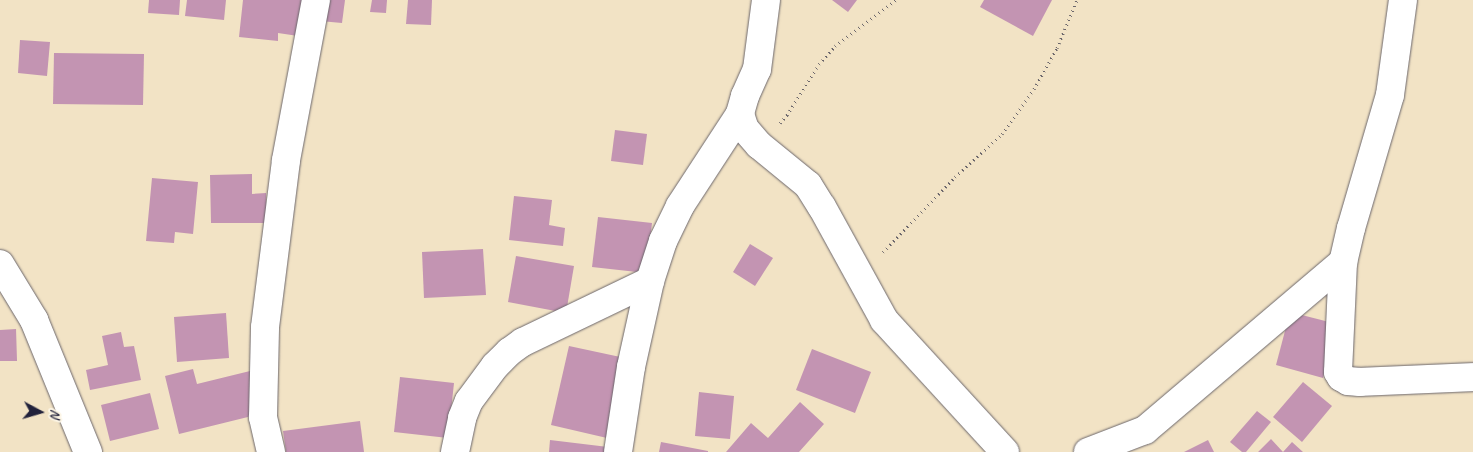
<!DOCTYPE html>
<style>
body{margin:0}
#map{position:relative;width:1473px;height:452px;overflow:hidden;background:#f2e3c5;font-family:Caveat,sans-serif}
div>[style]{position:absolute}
.building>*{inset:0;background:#c394b2}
.path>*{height:3px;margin-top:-1.5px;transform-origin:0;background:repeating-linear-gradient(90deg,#6b666b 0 1px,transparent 0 5px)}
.roads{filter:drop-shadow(0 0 1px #6b666b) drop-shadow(0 0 1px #6b666b)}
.minor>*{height:28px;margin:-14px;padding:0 14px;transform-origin:14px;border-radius:14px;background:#fff}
span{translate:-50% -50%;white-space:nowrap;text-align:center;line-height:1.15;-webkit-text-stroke:5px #fcf5e5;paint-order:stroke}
.north{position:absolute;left:15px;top:387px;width:50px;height:50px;-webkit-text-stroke:4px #fcf5e5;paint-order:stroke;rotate:96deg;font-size:14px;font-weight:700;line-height:20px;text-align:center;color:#22223b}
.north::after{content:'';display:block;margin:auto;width:18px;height:22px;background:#22223b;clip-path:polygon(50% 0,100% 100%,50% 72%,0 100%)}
</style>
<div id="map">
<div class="building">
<i style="clip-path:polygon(149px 0,180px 0,179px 15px,148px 13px)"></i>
<i style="clip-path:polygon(187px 0,226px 0,224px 20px,185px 16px)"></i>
<i style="clip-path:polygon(243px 0,310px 0,305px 37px,278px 33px,278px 41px,239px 37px)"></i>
<i style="clip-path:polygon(322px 0,345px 0,342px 23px,320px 21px)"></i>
<i style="clip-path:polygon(372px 0,387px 0,386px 13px,370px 12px)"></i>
<i style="clip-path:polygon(408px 0,432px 0,431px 25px,406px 24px)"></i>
<i style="clip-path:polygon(832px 0,857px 0,848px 12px)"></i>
<i style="clip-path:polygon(984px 0,1052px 0,1033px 36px,980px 7px)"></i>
<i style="clip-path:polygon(20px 40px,50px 42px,47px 76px,18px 73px)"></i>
<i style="clip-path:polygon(54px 53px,144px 54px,143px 105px,53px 104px)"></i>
<i style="clip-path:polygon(615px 130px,647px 134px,643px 165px,611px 161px)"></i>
<i style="clip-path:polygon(252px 174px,252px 194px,266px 193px,267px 223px,211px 223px,210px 175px)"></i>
<i style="clip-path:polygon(152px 178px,198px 182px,193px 234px,175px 232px,174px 243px,146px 241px)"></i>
<i style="clip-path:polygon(514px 196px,552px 200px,549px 225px,565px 228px,563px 246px,509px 240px)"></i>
<i style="clip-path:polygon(598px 217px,652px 223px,646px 273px,592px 267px)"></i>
<i style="clip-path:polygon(750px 244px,773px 258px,755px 286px,733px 272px)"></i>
<i style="clip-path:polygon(483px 249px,486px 295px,424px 298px,422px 252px)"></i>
<i style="clip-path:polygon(516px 256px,574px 266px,566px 313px,508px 302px)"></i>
<i style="clip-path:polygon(1290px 312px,1337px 324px,1323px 378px,1276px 365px)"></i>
<i style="clip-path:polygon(226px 313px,229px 358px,177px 362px,174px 317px)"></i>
<i style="clip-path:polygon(16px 329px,17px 361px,0 361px,0 330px)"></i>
<i style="clip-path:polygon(121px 332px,124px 347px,134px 346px,141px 380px,90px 390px,86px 370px,108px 365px,102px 336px)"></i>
<i style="clip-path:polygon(569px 346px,625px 358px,607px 438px,551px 425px)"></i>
<i style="clip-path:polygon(812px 349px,871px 372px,855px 413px,796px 390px)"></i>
<i style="clip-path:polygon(193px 369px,197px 384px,250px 371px,260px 414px,179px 434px,165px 376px)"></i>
<i style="clip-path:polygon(400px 377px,454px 383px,448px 438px,394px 432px)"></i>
<i style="clip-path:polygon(1303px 382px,1332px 406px,1302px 442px,1273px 417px)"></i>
<i style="clip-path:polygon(699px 392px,734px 396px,730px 439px,695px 436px)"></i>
<i style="clip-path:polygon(150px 393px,159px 429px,110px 441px,101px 405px)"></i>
<i style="clip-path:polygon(800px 402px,824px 424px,799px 452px,726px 452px,751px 423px,768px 438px)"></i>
<i style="clip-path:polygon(1257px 411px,1271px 422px,1246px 452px,1242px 452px,1230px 442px)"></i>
<i style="clip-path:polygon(360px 421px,364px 452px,286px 452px,283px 431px)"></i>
<i style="clip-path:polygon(1271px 439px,1283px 452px,1292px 442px,1303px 452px,1258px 452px)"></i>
<i style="clip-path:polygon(550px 440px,608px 447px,608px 452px,549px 452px)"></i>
<i style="clip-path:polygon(1208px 440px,1214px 452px,1184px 452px)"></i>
<i style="clip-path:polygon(661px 442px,708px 451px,708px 452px,659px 452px)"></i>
</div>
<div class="path">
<i style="left:780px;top:123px;width:11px;rotate:-49deg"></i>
<i style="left:787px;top:115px;width:60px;rotate:-57.9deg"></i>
<i style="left:819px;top:64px;width:24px;rotate:-48deg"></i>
<i style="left:835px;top:46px;width:76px;rotate:-37deg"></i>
<i style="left:883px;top:252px;width:104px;rotate:-46.2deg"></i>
<i style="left:955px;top:177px;width:64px;rotate:-42.5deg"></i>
<i style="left:1002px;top:134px;width:55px;rotate:-54.6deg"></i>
<i style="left:1034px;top:89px;width:47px;rotate:-60.7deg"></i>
<i style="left:1057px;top:48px;width:52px;rotate:-67.4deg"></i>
</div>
<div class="roads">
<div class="minor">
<i style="left:766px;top:0;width:70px;rotate:97.4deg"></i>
<i style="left:757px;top:69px;width:30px;rotate:114deg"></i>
<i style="left:745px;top:96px;width:19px;rotate:106deg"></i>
<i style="left:740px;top:114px;width:16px;rotate:72deg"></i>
<i style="left:745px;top:129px;width:21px;rotate:49deg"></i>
<i style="left:759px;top:145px;width:63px;rotate:39.2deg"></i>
<i style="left:808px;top:185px;width:26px;rotate:58deg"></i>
<i style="left:822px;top:207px;width:129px;rotate:61.2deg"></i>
<i style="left:884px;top:320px;width:179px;rotate:47.5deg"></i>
<i style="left:1403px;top:0;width:96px;rotate:97.8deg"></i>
<i style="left:1390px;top:95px;width:139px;rotate:106.3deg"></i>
<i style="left:1351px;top:228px;width:35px;rotate:103deg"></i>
<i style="left:1343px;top:262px;width:110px;rotate:92.6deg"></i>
<i style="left:1338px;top:372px;width:6px;rotate:59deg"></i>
<i style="left:1341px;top:377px;width:8px;rotate:30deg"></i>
<i style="left:1348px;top:381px;width:12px;rotate:5deg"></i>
<i style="left:1360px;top:382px;width:113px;rotate:-2.5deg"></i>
<i style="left:0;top:264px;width:66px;rotate:58.7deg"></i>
<i style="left:34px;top:320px;width:143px;rotate:67.8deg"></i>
<i style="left:271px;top:452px;width:36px;rotate:-103deg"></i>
<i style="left:263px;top:417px;width:90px;rotate:-88.7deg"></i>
<i style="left:265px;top:327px;width:168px;rotate:-82.8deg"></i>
<i style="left:286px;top:160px;width:163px;rotate:-79.4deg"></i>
<i style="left:455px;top:452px;width:35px;rotate:-78deg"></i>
<i style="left:462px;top:418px;width:18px;rotate:-68deg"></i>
<i style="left:469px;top:401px;width:44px;rotate:-53.4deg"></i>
<i style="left:495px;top:366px;width:20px;rotate:-45deg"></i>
<i style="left:509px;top:352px;width:17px;rotate:-36deg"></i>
<i style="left:523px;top:342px;width:141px;rotate:-25.7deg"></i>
<i style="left:618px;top:452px;width:86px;rotate:-81.3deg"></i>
<i style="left:631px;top:367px;width:88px;rotate:-77.5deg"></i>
<i style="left:650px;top:281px;width:42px;rotate:-72deg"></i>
<i style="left:663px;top:241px;width:39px;rotate:-64deg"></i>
<i style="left:680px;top:206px;width:110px;rotate:-56.9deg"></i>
<i style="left:1088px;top:452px;width:61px;rotate:-21.1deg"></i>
<i style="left:1145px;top:430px;width:260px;rotate:-40.3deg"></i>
</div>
</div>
<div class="north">N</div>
</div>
